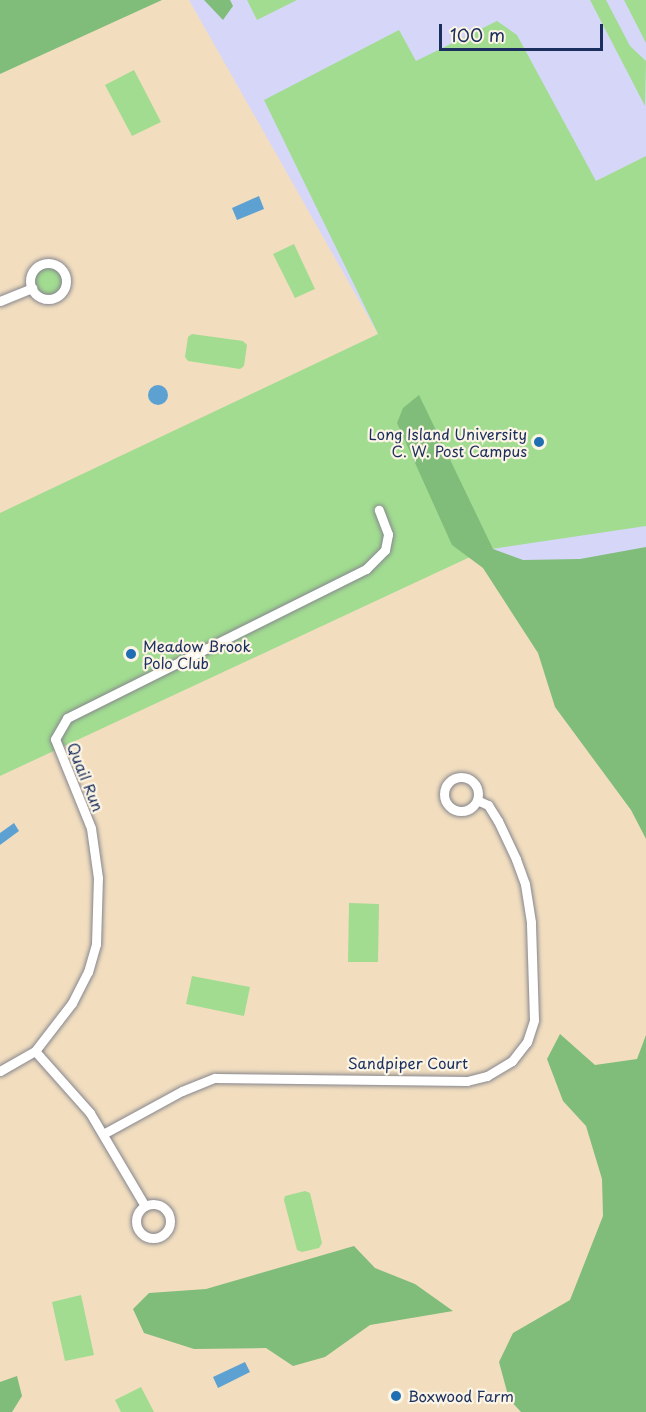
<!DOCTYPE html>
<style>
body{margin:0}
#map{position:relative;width:646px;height:1412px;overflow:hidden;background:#f2debf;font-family:"Playpen Sans",sans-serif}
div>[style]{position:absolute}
.built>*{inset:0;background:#d6d7f8}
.green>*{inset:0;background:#a1dc90}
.round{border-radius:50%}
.forest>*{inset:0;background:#80bc7a}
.water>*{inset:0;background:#5ca1d1}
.roads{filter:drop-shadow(0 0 2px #86868e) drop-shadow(0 0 2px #86868e)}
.street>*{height:9px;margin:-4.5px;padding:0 4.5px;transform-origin:4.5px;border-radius:4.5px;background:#fff}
.street>.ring{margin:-4.5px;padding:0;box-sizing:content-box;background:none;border:9px solid #fff;border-radius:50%}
.dots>*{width:16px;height:16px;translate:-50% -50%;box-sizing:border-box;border:3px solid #fcf5e5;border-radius:50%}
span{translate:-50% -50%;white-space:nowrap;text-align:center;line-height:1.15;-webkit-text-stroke:4.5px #fcf5e5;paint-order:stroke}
.poi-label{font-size:15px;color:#1b2f5e}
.right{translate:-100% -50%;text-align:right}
.left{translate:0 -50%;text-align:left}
.street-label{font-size:15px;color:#1b2f5e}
.scale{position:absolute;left:439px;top:24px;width:164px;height:27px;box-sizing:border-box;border:3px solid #1b2f5e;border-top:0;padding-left:8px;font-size:18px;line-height:21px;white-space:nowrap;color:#1b2f5e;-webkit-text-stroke:4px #fcf5e5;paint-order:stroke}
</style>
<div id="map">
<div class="built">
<i style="clip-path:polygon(189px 0,646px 0,646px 807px,485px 550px,378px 334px)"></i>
</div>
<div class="green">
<i style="clip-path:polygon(247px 0,297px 0,257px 20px)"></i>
<i style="clip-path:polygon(590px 0,606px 0,630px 46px,646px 61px,645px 106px)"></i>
<i style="clip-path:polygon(624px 0,646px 0,646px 43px)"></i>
<i style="clip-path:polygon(497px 21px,517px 35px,596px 181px,646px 156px,646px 526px,485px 550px,0 776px,0 513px,378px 334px,385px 348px,264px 100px,399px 30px,416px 61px)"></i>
<i style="clip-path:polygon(134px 70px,161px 122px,132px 136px,105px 85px)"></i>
<i style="clip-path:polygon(294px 244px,315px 289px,295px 298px,273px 254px)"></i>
<i class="round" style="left:33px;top:266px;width:30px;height:30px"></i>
<i style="clip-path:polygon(192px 334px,243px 341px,247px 345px,244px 366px,240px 369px,188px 361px,185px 357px,188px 337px)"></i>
<i style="clip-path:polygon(349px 903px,379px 904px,378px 962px,348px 962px)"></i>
<i style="clip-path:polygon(192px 976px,250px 987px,244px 1016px,186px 1004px)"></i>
<i style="clip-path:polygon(305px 1191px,310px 1193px,322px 1243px,319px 1248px,302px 1252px,297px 1250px,284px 1200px,285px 1196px)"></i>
<i style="clip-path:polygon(81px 1295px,94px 1355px,65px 1361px,52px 1302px)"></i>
<i style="clip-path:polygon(141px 1387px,154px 1412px,121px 1412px,115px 1400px)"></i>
</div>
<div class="forest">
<i style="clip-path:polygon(0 0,162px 0,0 74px)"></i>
<i style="clip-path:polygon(204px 0,230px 0,233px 6px,223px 20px)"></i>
<i style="clip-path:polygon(419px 395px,493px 549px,523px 560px,580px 559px,646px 547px,646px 839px,631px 810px,555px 707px,538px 653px,483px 568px,452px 545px,397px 423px,403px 408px)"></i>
<i style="clip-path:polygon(560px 1034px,595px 1065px,637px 1059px,646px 1035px,646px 1412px,521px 1412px,509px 1399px,499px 1362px,513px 1333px,570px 1300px,603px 1216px,602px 1179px,586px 1126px,563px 1101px,547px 1059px)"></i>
<i style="clip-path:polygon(354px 1246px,375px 1268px,415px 1284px,453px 1311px,370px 1325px,325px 1357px,293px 1366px,266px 1348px,194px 1349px,144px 1333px,133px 1309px,149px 1293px,206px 1289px)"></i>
<i style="clip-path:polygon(17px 1376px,22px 1396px,12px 1412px,0 1412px,0 1382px)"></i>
</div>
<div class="water">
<i style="clip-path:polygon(259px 196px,264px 209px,237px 220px,232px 208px)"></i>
<i class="round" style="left:148px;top:385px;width:20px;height:20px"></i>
<i style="clip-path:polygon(14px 823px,19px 831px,0 845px,0 833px)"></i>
<i style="clip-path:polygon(245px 1362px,250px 1372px,218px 1388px,213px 1377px)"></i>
</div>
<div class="roads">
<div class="street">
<i class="ring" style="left:30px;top:263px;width:27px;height:27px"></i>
<i style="left:0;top:301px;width:35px;rotate:-22deg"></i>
<i class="ring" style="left:444px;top:777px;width:25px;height:25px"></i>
<i style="left:35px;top:1051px;width:83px;rotate:48.4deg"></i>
<i style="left:90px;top:1113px;width:108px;rotate:59.4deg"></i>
<i style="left:0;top:1071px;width:40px;rotate:-29.7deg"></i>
<i style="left:35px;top:1051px;width:61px;rotate:-52.4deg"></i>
<i style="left:72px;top:1003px;width:35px;rotate:-63deg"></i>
<i style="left:88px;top:972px;width:29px;rotate:-74deg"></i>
<i style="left:96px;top:944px;width:66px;rotate:-88.3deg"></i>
<i style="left:98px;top:878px;width:50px;rotate:-98deg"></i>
<i style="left:91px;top:828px;width:96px;rotate:-112deg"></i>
<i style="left:55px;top:739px;width:24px;rotate:-60deg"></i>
<i style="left:67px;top:718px;width:334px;rotate:-26.5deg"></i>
<i style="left:366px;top:569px;width:27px;rotate:-45deg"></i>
<i style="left:385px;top:550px;width:16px;rotate:-79deg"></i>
<i style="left:388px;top:534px;width:26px;rotate:-111deg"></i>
<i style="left:103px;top:1134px;width:90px;rotate:-28.6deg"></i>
<i style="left:182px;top:1091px;width:35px;rotate:-22deg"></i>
<i style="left:215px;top:1078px;width:252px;rotate:0.7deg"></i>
<i style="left:467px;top:1081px;width:21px;rotate:-14deg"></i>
<i style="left:487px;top:1076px;width:29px;rotate:-31deg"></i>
<i style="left:512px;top:1061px;width:24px;rotate:-52deg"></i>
<i style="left:527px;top:1042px;width:23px;rotate:-72deg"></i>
<i style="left:534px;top:1020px;width:98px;rotate:-91.8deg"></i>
<i style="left:531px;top:922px;width:38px;rotate:-99deg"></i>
<i style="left:525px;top:884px;width:27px;rotate:-110deg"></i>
<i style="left:516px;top:859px;width:42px;rotate:-115.3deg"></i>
<i style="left:498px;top:821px;width:19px;rotate:-122deg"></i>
<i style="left:488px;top:805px;width:12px;rotate:-156deg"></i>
<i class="ring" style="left:136px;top:1204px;width:25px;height:25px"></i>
</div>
</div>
<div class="dots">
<i style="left:539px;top:442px;background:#1f6fb2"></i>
<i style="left:131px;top:654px;background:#1f6fb2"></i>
<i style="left:396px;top:1396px;background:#1f6fb2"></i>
</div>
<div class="poi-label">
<span class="right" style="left:527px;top:442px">Long Island University<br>C. W. Post Campus</span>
<span class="left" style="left:143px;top:654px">Meadow Brook<br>Polo Club</span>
<span class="left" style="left:408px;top:1396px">Boxwood Farm</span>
</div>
<div class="street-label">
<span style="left:86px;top:777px;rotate:68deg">Quail Run</span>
<span style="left:408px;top:1063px">Sandpiper Court</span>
</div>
<div class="scale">100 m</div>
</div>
